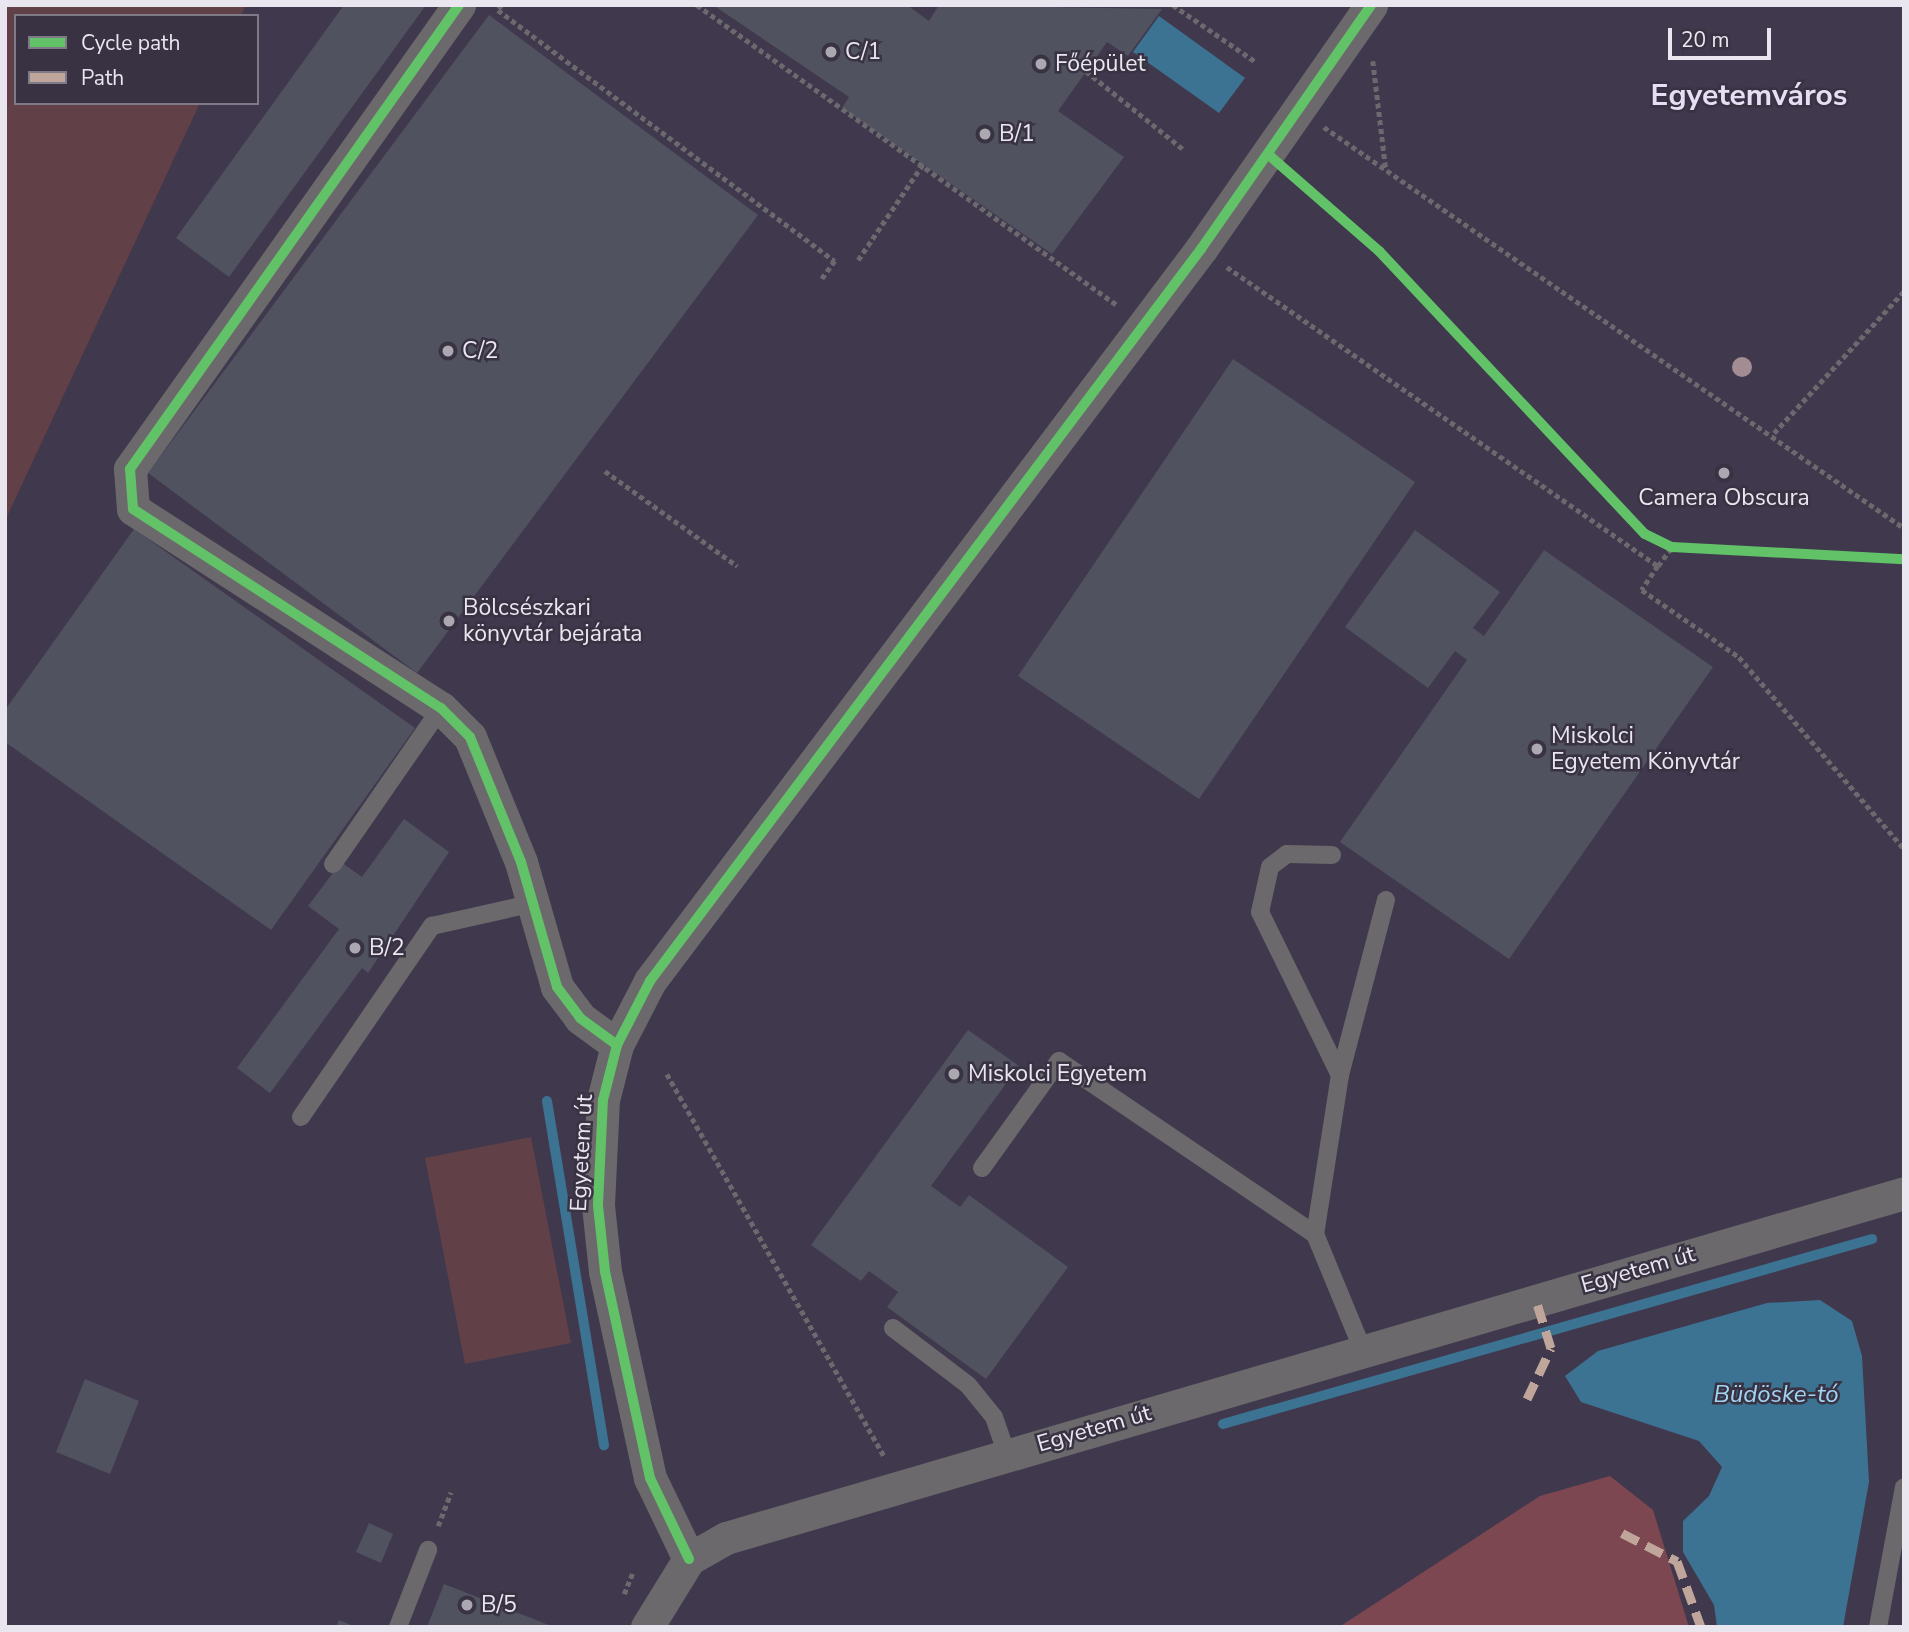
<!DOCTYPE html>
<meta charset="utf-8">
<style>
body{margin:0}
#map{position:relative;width:1909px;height:1632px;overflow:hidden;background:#39363e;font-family:"Nunito Sans",sans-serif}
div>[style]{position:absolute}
.built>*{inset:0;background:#40384d}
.green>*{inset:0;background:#614147}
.forest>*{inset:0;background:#7c4750}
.water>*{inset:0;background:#3c7393}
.stream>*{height:10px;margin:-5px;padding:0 5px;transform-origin:5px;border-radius:5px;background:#3c7393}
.building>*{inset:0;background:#505260}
.path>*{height:4.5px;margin-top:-2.25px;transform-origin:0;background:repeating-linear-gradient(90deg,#6b696d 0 5px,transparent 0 8.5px)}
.lane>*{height:18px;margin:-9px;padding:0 9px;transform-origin:9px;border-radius:9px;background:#6b696c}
.street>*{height:33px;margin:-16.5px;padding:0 16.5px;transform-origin:16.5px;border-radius:16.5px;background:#6b696c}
.path-bridge>*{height:4.5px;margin-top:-2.25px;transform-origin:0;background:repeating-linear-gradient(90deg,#6b696d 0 5px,transparent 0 8.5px)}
.quiet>*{height:9px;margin-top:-4.5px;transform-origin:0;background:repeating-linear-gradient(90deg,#c0a59a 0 18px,transparent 0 27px)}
.cycleway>*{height:10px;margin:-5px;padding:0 5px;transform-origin:5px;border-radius:5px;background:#61c268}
.trees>*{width:20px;height:20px;margin:-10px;border-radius:50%;background:#a38c92}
.dots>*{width:19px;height:19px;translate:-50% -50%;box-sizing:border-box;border:4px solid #383242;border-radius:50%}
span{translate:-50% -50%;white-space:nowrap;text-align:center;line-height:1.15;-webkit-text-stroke:5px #383242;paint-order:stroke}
.poi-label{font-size:23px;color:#eae6f0}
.left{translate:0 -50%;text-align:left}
.street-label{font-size:23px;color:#eae6f0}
.water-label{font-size:24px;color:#a2d4f3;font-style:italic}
.district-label{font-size:30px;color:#e6def4;font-weight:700}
.frame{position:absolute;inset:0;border:7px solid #eae6f0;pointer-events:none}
.legend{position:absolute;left:14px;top:14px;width:245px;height:91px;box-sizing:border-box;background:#383242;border:2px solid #7f7a88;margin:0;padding:9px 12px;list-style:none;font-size:21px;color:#eae6f0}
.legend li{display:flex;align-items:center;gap:14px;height:35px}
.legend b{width:35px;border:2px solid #7f7a88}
.scale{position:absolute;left:1668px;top:28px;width:103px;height:32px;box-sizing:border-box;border:4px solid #eae6f0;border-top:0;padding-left:9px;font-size:21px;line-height:24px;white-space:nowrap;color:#eae6f0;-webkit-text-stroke:5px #383242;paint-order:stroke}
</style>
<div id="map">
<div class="built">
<i style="clip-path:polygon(246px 5px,1904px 5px,1904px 1627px,5px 1627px,5px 521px,200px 103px,257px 103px,257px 16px,241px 16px)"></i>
</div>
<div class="green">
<i style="clip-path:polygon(5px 5px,246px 5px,241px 16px,16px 16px,16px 103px,200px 103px,5px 521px)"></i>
<i style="clip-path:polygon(531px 1137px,571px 1343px,465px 1364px,425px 1158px)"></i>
</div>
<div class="forest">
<i style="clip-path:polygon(1610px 1476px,1653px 1510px,1689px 1627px,1339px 1627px,1540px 1496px)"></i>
</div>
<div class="water">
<i style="clip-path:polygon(1159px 16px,1245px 78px,1219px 113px,1133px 52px)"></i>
<i style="clip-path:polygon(1820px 1300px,1852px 1321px,1862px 1356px,1869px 1482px,1843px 1627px,1717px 1627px,1714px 1605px,1683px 1552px,1683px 1521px,1709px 1496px,1722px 1467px,1699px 1441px,1581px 1402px,1565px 1376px,1598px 1351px,1767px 1303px)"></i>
</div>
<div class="stream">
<i style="left:547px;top:1101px;width:349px;rotate:80.6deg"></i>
<i style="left:1223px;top:1424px;width:675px;rotate:-15.91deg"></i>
</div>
<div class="building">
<i style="clip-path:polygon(344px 5px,426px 5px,229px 277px,176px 238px)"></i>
<i style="clip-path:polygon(713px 5px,907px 5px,929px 21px,939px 5px,1162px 9px,1128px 56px,1107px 42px,1058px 111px,1124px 157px,1052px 254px,842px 108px,849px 97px)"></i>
<i style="clip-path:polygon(489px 15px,758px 215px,417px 673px,148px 473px)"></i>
<i style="clip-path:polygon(1233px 359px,1415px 482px,1199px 799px,1018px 676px)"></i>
<i style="clip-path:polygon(134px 529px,415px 728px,271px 930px,5px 742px,5px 710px)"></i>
<i style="clip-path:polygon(1415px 530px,1500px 592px,1473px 628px,1484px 636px,1544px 550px,1713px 667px,1509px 959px,1340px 842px,1467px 660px,1455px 651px,1428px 688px,1345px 627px)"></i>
<i style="clip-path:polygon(404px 819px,449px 852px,368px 973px,362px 968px,270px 1093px,237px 1068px,339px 929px,308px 906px,341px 862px,362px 877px)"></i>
<i style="clip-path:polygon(968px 1030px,1019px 1066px,931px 1186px,960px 1207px,969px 1195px,1068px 1267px,986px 1379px,887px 1307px,898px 1292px,869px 1271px,861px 1281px,811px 1245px)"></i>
<i style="clip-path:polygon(85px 1379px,139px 1401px,110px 1474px,56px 1452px)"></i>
<i style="clip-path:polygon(369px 1523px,393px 1534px,381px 1563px,356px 1552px)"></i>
<i style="clip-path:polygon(444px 1584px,554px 1627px,427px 1627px)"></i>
<i style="clip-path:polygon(339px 1620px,356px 1627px,336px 1627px)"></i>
</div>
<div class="path">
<i style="left:502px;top:5px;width:6px;rotate:129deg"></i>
<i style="left:498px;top:10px;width:420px;rotate:36.7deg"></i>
<i style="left:835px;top:261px;width:24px;rotate:126deg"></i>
<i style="left:697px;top:5px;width:516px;rotate:35.54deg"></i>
<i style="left:1173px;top:5px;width:101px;rotate:34.5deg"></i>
<i style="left:1373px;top:61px;width:110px;rotate:83.2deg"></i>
<i style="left:1086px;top:71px;width:124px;rotate:38.8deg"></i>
<i style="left:1324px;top:127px;width:705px;rotate:34.66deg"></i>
<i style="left:1227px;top:267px;width:525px;rotate:34.75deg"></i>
<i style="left:1658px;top:566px;width:24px;rotate:-54deg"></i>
<i style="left:1774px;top:433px;width:193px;rotate:-47.5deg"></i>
<i style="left:605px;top:471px;width:163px;rotate:35.7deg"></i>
<i style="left:1658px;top:566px;width:29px;rotate:124deg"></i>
<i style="left:1642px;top:590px;width:118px;rotate:34.6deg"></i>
<i style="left:1739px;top:657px;width:253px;rotate:49.3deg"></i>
<i style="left:667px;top:1074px;width:439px;rotate:60.4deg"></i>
<i style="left:438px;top:1526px;width:36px;rotate:-69deg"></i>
<i style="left:624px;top:1594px;width:24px;rotate:-68deg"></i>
</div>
<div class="lane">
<i style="left:1332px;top:855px;width:45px;rotate:-178.7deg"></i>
<i style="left:1287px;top:854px;width:21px;rotate:143deg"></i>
<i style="left:1270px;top:867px;width:46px;rotate:102.5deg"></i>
<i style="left:1260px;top:912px;width:182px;rotate:63.9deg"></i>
<i style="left:1340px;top:1075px;width:161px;rotate:98.9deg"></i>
<i style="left:1315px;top:1234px;width:129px;rotate:67.6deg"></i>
<i style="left:333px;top:864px;width:190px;rotate:-55.3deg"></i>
<i style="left:1340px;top:1075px;width:181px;rotate:-75.3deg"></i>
<i style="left:301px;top:1117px;width:232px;rotate:-55.6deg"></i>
<i style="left:432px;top:926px;width:105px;rotate:-12.7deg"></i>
<i style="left:982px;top:1168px;width:132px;rotate:-54.3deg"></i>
<i style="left:1059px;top:1061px;width:309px;rotate:34.1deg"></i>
<i style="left:893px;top:1328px;width:94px;rotate:37.2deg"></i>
<i style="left:968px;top:1385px;width:41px;rotate:50.9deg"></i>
<i style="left:994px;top:1417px;width:39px;rotate:71deg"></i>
<i style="left:398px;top:1627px;width:83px;rotate:-68.7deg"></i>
<i style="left:1878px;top:1627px;width:142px;rotate:-79.5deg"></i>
</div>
<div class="street">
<i style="left:459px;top:5px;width:569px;rotate:125.34deg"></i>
<i style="left:130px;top:469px;width:40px;rotate:85.7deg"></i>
<i style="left:133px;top:509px;width:367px;rotate:32.9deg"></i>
<i style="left:441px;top:708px;width:41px;rotate:45deg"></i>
<i style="left:470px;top:737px;width:135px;rotate:67.8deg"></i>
<i style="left:521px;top:862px;width:130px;rotate:73.9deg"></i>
<i style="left:557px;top:987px;width:39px;rotate:53deg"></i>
<i style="left:580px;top:1018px;width:46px;rotate:36.1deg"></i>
<i style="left:689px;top:1559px;width:90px;rotate:-115.7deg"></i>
<i style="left:650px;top:1478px;width:212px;rotate:-102.3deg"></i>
<i style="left:605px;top:1271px;width:66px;rotate:-96.1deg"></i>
<i style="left:598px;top:1205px;width:105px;rotate:-87.3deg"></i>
<i style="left:603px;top:1100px;width:57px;rotate:-75.7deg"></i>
<i style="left:617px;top:1045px;width:72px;rotate:-62.7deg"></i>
<i style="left:650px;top:981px;width:916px;rotate:-53.03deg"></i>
<i style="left:1201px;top:249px;width:297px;rotate:-55.1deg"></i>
<i style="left:647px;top:1627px;width:80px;rotate:-58.3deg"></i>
<i style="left:689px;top:1559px;width:43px;rotate:-29.6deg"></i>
<i style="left:726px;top:1538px;width:1227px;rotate:-16.32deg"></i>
</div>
<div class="path-bridge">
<i style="left:858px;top:260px;width:116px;rotate:-55.9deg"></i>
</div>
<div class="quiet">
<i style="left:1527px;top:1399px;width:56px;rotate:-64.8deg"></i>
<i style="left:1551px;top:1348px;width:50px;rotate:-107.4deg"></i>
<i style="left:1622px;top:1533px;width:62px;rotate:27deg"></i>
<i style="left:1677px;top:1561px;width:70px;rotate:70deg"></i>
</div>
<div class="cycleway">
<i style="left:459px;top:5px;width:569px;rotate:125.34deg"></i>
<i style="left:130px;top:469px;width:40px;rotate:85.7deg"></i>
<i style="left:133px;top:509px;width:367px;rotate:32.9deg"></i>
<i style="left:441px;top:708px;width:41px;rotate:45deg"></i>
<i style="left:470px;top:737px;width:135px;rotate:67.8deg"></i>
<i style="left:521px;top:862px;width:130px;rotate:73.9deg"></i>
<i style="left:557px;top:987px;width:39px;rotate:53deg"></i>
<i style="left:580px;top:1018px;width:46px;rotate:36.1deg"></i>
<i style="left:1270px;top:156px;width:145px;rotate:41.1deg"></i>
<i style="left:1379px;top:251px;width:388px;rotate:46.8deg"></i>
<i style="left:1645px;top:534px;width:30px;rotate:26deg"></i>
<i style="left:1672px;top:547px;width:232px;rotate:3deg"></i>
<i style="left:689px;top:1559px;width:90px;rotate:-115.7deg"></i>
<i style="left:650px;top:1478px;width:212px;rotate:-102.3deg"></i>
<i style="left:605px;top:1271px;width:66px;rotate:-96.1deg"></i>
<i style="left:598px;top:1205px;width:105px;rotate:-87.3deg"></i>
<i style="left:603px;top:1100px;width:57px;rotate:-75.7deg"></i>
<i style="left:617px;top:1045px;width:72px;rotate:-62.7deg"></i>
<i style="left:650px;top:981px;width:916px;rotate:-53.03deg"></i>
<i style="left:1201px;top:249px;width:297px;rotate:-55.1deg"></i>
</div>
<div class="trees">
<i style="left:1742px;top:367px"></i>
</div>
<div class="dots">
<i style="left:831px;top:52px;background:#aca8b2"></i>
<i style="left:1041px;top:64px;background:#aca8b2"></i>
<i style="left:985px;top:134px;background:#aca8b2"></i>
<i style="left:448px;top:351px;background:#aca8b2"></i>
<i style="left:1724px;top:473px;background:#aca8b2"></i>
<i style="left:449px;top:621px;background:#aca8b2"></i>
<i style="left:1537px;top:749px;background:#aca8b2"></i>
<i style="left:355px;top:948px;background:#aca8b2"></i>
<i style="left:954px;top:1074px;background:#aca8b2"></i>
<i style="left:467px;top:1605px;background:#aca8b2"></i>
</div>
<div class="poi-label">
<span class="left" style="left:845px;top:52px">C/1</span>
<span class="left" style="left:1055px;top:64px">Főépület</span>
<span class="left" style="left:999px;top:134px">B/1</span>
<span class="left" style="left:462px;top:351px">C/2</span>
<span style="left:1724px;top:498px">Camera Obscura</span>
<span class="left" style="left:463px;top:621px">Bölcsészkari<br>könyvtár bejárata</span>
<span class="left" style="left:1551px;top:749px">Miskolci<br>Egyetem Könyvtár</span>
<span class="left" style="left:369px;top:948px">B/2</span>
<span class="left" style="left:968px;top:1074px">Miskolci Egyetem</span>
<span class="left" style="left:481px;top:1605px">B/5</span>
</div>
<div class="street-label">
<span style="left:582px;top:1153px;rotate:-87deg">Egyetem út</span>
<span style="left:1638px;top:1270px;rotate:-16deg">Egyetem út</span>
<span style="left:1094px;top:1429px;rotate:-16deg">Egyetem út</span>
</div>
<div class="water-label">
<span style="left:1776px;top:1395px">Büdöske-tó</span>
</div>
<div class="district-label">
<span style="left:1749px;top:96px">Egyetemváros</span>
</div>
<div class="frame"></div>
<ul class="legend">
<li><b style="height:9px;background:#61c268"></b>Cycle path</li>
<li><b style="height:9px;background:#c0a59a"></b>Path</li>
</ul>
<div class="scale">20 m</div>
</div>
